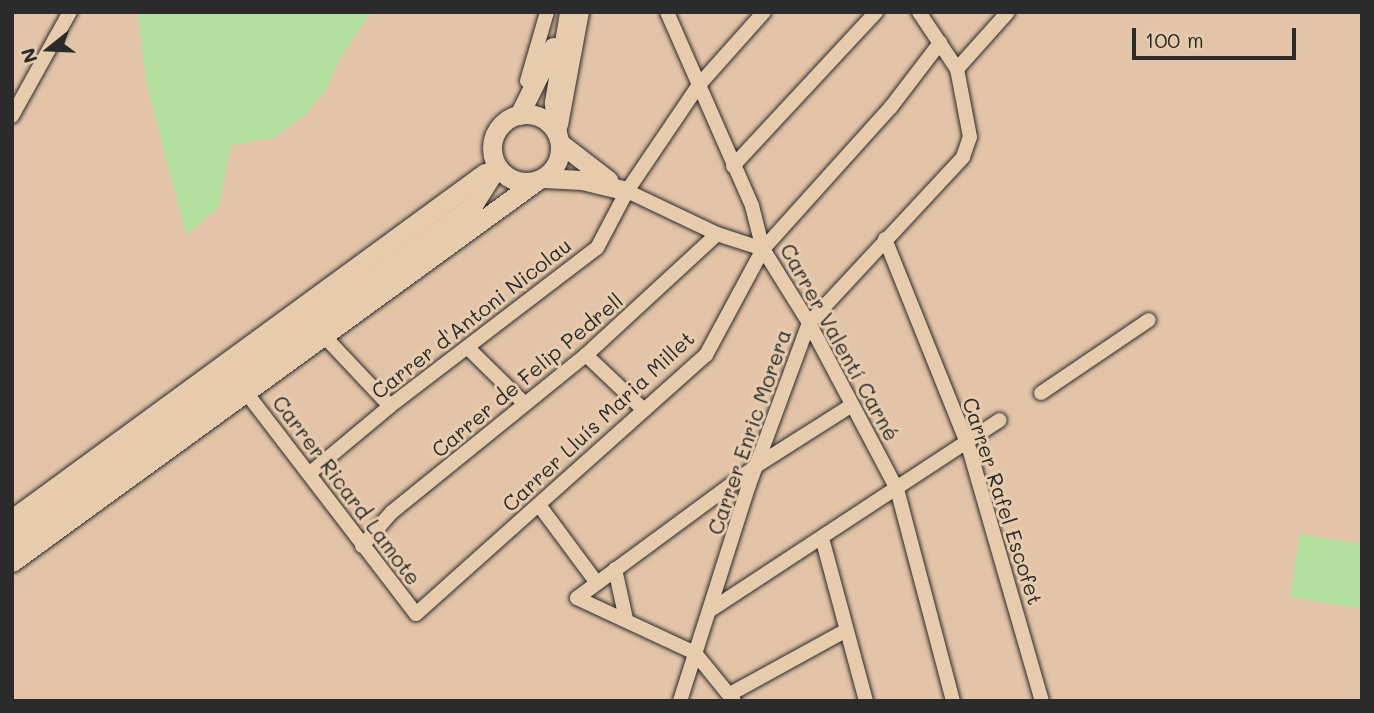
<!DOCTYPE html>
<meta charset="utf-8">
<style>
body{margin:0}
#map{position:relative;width:1374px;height:713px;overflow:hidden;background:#e4c4a8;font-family:Mali,sans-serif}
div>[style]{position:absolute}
.green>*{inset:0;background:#b3e09e}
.roads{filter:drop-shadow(0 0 2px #2b2b2b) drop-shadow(0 0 2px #2b2b2b)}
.minor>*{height:14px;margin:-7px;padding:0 7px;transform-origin:7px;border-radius:7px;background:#e6cbad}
.major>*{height:19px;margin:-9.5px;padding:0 9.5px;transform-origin:9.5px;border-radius:9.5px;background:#e6cbad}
.major>.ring{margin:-9.5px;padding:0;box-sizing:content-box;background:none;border:19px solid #e6cbad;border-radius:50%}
span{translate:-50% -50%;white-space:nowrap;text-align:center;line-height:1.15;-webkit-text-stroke:6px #e6cbad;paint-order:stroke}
.street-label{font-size:21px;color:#2b2b2b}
.frame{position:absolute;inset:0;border:14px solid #2b2b2b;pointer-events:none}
.north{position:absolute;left:14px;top:14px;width:70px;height:70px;-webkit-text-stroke:5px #e6cbad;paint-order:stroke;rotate:252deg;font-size:19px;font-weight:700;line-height:28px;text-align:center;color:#2b2b2b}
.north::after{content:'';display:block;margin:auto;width:24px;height:32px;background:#2b2b2b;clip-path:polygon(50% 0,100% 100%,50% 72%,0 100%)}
.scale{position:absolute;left:1132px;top:28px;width:164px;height:32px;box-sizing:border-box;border:4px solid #2b2b2b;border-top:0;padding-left:9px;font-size:21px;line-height:24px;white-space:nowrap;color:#2b2b2b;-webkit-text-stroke:5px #e6cbad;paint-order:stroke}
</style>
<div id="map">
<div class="green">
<i style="clip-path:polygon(137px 12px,371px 12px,339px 60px,326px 90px,304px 116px,274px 138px,231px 145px,219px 207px,186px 235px,147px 86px)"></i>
<i style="clip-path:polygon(1300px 534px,1362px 544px,1362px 609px,1290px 597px)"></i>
</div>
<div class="roads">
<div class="minor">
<i style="left:667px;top:12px;width:212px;rotate:66.3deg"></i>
<i style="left:752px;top:206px;width:44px;rotate:75.7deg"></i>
<i style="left:763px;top:249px;width:87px;rotate:58.1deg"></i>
<i style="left:809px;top:323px;width:188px;rotate:62.1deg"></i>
<i style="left:897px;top:489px;width:219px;rotate:75.2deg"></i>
<i style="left:957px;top:69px;width:76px;rotate:-48.2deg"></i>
<i style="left:527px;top:81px;width:72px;rotate:-73.8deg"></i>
<i style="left:12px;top:116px;width:119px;rotate:-60.9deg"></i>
<i style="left:561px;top:125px;width:115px;rotate:-79.5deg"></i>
<i style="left:733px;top:166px;width:210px;rotate:-47.1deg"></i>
<i style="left:627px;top:191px;width:100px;rotate:25.5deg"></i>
<i style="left:717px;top:234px;width:48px;rotate:18.1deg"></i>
<i style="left:885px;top:239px;width:222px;rotate:68.1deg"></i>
<i style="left:968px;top:445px;width:266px;rotate:73.9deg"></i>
<i style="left:324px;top:336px;width:96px;rotate:46.7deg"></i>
<i style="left:468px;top:348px;width:77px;rotate:44.5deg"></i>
<i style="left:586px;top:355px;width:80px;rotate:43.5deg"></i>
<i style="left:245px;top:391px;width:281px;rotate:52.5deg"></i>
<i style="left:416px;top:614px;width:389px;rotate:-41.8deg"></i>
<i style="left:706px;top:355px;width:120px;rotate:-61.7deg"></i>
<i style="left:763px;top:249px;width:191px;rotate:-48deg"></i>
<i style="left:891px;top:107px;width:81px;rotate:-52.6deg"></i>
<i style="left:1041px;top:393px;width:130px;rotate:-34.1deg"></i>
<i style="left:310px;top:473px;width:104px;rotate:-39.9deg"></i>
<i style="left:390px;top:406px;width:260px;rotate:-37.4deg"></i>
<i style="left:597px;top:248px;width:64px;rotate:-62.2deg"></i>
<i style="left:627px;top:191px;width:127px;rotate:-55.9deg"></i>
<i style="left:698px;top:86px;width:99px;rotate:-48.3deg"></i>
<i style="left:539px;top:505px;width:97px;rotate:53.4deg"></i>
<i style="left:822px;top:538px;width:169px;rotate:74.9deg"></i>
<i style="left:362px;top:546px;width:45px;rotate:-48.6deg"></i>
<i style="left:392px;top:512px;width:250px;rotate:-39deg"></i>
<i style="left:586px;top:355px;width:178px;rotate:-42.7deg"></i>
<i style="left:615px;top:569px;width:51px;rotate:77.6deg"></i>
<i style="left:712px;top:609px;width:344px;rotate:-33.3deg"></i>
<i style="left:732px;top:693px;width:129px;rotate:-28.8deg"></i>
<i style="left:680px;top:701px;width:227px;rotate:-72.3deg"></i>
<i style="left:749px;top:485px;width:173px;rotate:-69.7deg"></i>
<i style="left:809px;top:323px;width:226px;rotate:-47.1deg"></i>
<i style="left:963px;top:157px;width:21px;rotate:-71deg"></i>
<i style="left:970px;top:137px;width:69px;rotate:-100.8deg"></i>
<i style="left:957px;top:69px;width:69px;rotate:-123.7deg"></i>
<i style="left:734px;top:701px;width:62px;rotate:-129.1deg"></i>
<i style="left:695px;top:653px;width:130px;rotate:-155deg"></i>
<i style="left:577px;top:598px;width:222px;rotate:-36.4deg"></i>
<i style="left:756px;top:466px;width:114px;rotate:-32.4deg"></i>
</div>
<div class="major">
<i class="ring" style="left:492px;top:114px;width:49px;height:49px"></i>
<i style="left:519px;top:115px;width:76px;rotate:-63.4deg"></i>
<i style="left:557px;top:133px;width:31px;rotate:-96deg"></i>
<i style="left:554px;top:102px;width:91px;rotate:-80.5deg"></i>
<i style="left:560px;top:143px;width:61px;rotate:37.6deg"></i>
<i style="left:544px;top:178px;width:38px;rotate:3deg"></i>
<i style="left:582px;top:180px;width:46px;rotate:13.7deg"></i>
<i style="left:12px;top:519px;width:586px;rotate:-36.19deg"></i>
<i style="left:12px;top:540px;width:570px;rotate:-36.01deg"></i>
<i style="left:473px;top:205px;width:45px;rotate:-57.7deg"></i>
<i style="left:12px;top:562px;width:646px;rotate:-36deg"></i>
</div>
</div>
<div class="street-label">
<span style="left:471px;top:318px;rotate:-38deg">Carrer d'Antoni Nicolau</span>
<span style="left:840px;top:342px;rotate:61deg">Carrer Valentí Carné</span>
<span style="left:527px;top:375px;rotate:-40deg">Carrer de Felip Pedrell</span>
<span style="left:598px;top:421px;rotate:-43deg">Carrer Lluís Maria Millet</span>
<span style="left:749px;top:432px;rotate:-71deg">Carrer Enric Morera</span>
<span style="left:347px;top:490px;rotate:53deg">Carrer Ricard Lamote</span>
<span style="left:1003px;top:501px;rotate:72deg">Carrer Rafel Escofet</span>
</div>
<div class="frame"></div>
<div class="north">N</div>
<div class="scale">100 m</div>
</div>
